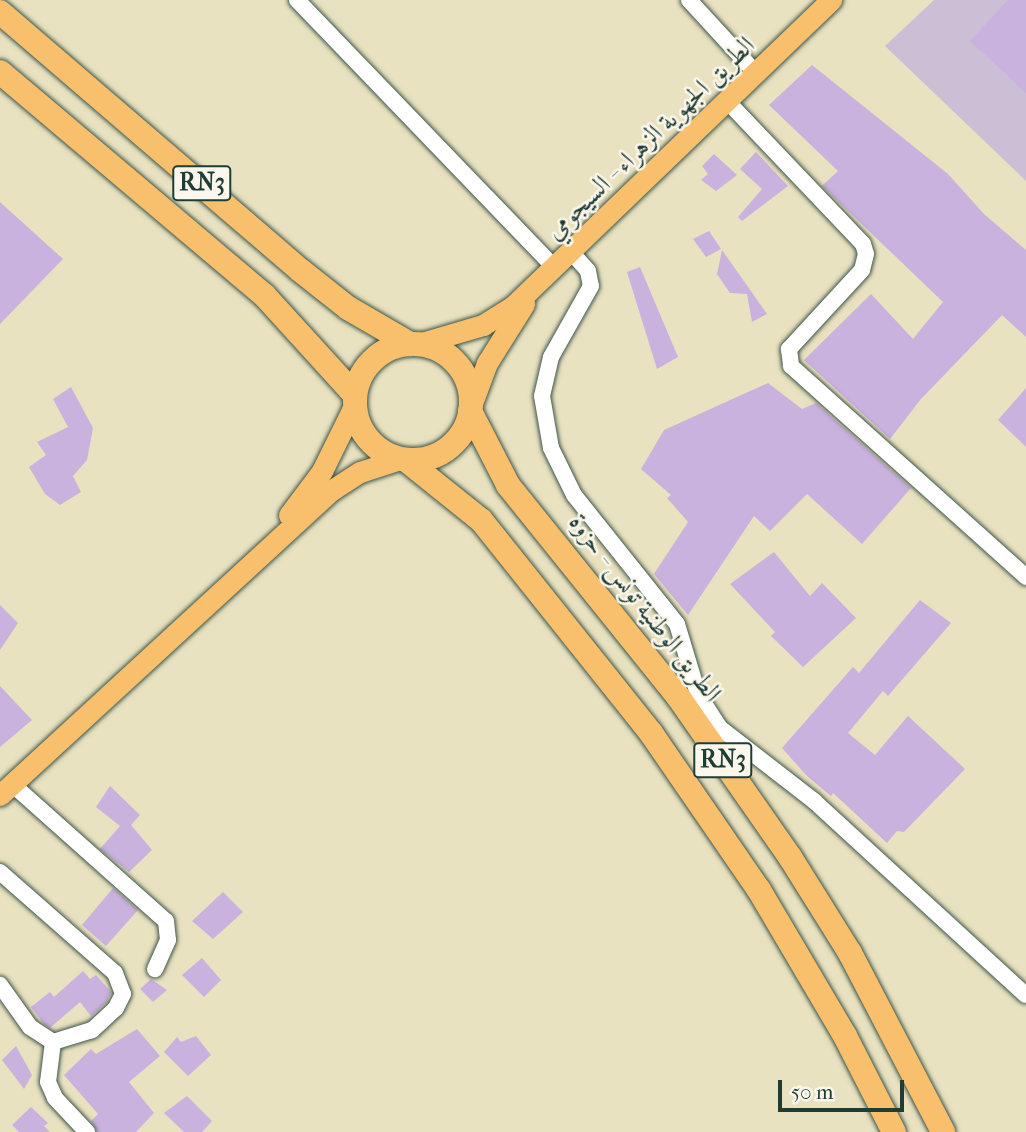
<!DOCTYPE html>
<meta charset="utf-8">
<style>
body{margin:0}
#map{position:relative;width:1026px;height:1132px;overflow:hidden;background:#e9e2c0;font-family:"IM FELL French Canon",Amiri,serif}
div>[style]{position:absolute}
.industrial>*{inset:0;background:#cbbfd5}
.building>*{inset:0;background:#c9b2de}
.roads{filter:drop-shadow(0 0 2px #3d5649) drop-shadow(0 0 2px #3d5649)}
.minor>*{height:16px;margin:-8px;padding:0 8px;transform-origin:8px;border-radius:8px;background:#fff}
.major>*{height:21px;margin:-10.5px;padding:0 10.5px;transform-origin:10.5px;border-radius:10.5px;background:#f8bf6c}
.highway>*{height:24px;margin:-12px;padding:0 12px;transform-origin:12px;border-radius:12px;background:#f8bf6c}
.highway>.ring{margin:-12px;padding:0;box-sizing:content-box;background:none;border:24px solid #f8bf6c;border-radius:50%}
span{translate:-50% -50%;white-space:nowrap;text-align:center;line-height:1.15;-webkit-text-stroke:5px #fbf7ec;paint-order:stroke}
.shield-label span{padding:2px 5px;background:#fbf7ec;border:2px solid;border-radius:5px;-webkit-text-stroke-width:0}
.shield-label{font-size:24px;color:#1f3d34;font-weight:700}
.street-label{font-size:26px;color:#1f3d34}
.scale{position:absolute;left:778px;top:1080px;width:126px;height:32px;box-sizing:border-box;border:4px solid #1f3d34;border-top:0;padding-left:9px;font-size:21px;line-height:24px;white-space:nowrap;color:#1f3d34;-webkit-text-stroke:5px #fbf7ec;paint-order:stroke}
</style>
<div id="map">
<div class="industrial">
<i style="clip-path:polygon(934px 0,1026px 0,1026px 181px,885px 46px)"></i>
</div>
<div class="building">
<i style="clip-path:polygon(1008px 0,1026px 0,1026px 93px,970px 41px)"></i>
<i style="clip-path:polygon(812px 65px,948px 174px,984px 214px,1026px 250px,1026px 337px,1002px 315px,921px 399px,890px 439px,804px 360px,871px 294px,913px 339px,943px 302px,822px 186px,838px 171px,769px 105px)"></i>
<i style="clip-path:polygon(756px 152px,788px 186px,742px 221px,738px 217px,762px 189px,740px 169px)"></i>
<i style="clip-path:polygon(714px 154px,737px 175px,716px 191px,701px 180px,708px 174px,702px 166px)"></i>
<i style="clip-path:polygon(0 202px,63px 259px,0 324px)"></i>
<i style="clip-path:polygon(709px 231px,721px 249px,706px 257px,693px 239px)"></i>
<i style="clip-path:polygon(722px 250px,753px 294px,767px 314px,752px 322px,747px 294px,730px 293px,717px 274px)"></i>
<i style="clip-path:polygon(640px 267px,678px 357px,657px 369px,627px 272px)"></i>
<i style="clip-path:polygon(768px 383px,802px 409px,816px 403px,911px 488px,862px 544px,807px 494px,770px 531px,754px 516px,688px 615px,654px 574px,688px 522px,667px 498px,671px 495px,641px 469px,664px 430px)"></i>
<i style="clip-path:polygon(71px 387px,93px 428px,87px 460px,73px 476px,81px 492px,60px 505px,45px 494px,29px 467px,46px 455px,37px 442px,68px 427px,53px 399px)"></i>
<i style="clip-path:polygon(1026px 388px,1026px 447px,998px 420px)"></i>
<i style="clip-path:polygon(774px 552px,810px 596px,822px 583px,856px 618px,803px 667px,771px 636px,775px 632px,730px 584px)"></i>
<i style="clip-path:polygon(920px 600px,951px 623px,888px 696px,883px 691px,848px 733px,875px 755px,908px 716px,965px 769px,904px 832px,897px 831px,887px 843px,833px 793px,831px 796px,807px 776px,782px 748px,853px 667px,859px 673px)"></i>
<i style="clip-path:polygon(0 605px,18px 623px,0 650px)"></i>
<i style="clip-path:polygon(0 686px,32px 720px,0 747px)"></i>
<i style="clip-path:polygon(110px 786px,140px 815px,131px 825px,152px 850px,129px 872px,100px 849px,120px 826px,96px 807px)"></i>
<i style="clip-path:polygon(113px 888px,138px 910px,106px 946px,82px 925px)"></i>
<i style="clip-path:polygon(223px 892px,243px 912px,213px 939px,192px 921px)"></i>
<i style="clip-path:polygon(202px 958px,221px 980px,204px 997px,182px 975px)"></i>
<i style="clip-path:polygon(83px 971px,90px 979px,96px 975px,111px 992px,107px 1002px,91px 1016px,80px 1002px,50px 1028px,43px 1023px,31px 1007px,50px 992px,54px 997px)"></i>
<i style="clip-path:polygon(151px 979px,167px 990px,153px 1002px,140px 989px)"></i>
<i style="clip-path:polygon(137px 1029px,160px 1056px,129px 1082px,154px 1113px,136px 1132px,97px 1132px,91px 1121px,98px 1114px,64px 1075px,91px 1049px,96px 1054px)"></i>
<i style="clip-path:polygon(196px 1036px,211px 1055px,188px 1076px,164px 1052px,177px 1037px,181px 1042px)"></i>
<i style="clip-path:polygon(16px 1046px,32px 1075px,24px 1089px,2px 1060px)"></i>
<i style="clip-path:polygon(187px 1096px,212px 1121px,202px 1132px,184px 1132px,164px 1113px)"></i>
<i style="clip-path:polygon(31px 1107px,48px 1123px,44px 1126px,50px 1132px,19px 1132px,12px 1125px)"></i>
</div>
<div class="roads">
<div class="minor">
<i style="left:297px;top:0;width:373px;rotate:46.1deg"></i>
<i style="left:689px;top:0;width:99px;rotate:47.5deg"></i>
<i style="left:727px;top:101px;width:197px;rotate:46.4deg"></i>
<i style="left:863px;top:244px;width:10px;rotate:73deg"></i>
<i style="left:866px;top:254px;width:16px;rotate:104deg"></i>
<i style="left:862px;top:270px;width:108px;rotate:132.7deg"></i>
<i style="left:789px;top:349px;width:17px;rotate:83deg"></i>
<i style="left:791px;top:366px;width:316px;rotate:41.9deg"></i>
<i style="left:572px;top:253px;width:24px;rotate:48deg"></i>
<i style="left:588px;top:271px;width:15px;rotate:79deg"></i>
<i style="left:591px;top:286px;width:81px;rotate:119.4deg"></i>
<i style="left:551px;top:357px;width:40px;rotate:103deg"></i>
<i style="left:542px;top:396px;width:53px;rotate:80.2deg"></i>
<i style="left:551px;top:448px;width:52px;rotate:63.9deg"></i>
<i style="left:574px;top:495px;width:165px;rotate:51.4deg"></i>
<i style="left:677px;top:624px;width:73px;rotate:73.3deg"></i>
<i style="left:698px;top:694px;width:40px;rotate:57.1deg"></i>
<i style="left:720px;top:728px;width:119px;rotate:37.8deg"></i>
<i style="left:814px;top:801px;width:287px;rotate:42.5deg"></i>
<i style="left:12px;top:784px;width:206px;rotate:41.7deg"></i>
<i style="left:166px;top:921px;width:19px;rotate:84deg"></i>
<i style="left:168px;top:940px;width:32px;rotate:114deg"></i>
<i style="left:0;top:872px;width:153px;rotate:41.3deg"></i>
<i style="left:115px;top:973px;width:22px;rotate:69deg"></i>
<i style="left:123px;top:994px;width:16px;rotate:117deg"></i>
<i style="left:116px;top:1008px;width:33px;rotate:137deg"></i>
<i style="left:92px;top:1030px;width:41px;rotate:162.9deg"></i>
<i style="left:53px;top:1042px;width:27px;rotate:-147deg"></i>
<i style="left:30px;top:1027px;width:52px;rotate:-125.5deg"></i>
<i style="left:53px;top:1042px;width:40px;rotate:97.1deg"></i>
<i style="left:48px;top:1082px;width:17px;rotate:66deg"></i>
<i style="left:55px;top:1098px;width:47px;rotate:46.7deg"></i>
</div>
<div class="major">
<i style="left:418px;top:344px;width:68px;rotate:-16.3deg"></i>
<i style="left:483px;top:325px;width:34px;rotate:-32deg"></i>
<i style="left:512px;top:307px;width:443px;rotate:-43.9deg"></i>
<i style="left:471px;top:406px;width:46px;rotate:-69.6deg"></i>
<i style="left:487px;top:363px;width:70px;rotate:-57.9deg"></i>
<i style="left:289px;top:515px;width:55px;rotate:-53.1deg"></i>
<i style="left:322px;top:471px;width:72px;rotate:-63.8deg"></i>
<i style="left:0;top:795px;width:451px;rotate:-42.6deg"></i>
<i style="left:332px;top:490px;width:33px;rotate:-33deg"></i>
<i style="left:360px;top:472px;width:42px;rotate:-18deg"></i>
</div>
<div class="highway">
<i style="left:0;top:12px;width:396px;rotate:40.7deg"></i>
<i style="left:300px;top:270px;width:61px;rotate:38.4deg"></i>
<i style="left:348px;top:308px;width:72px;rotate:30.1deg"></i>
<i style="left:0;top:72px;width:346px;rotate:40.2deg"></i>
<i style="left:264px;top:295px;width:135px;rotate:47.7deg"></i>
<i class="ring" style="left:355px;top:344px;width:92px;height:92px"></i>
<i style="left:470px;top:411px;width:83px;rotate:62.8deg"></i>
<i style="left:508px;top:485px;width:273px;rotate:51.2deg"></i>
<i style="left:679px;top:698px;width:194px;rotate:55.1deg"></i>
<i style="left:790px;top:857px;width:113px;rotate:58deg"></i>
<i style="left:850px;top:953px;width:202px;rotate:62.5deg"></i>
<i style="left:406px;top:460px;width:96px;rotate:38.7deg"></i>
<i style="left:481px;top:520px;width:273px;rotate:51.4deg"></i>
<i style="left:651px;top:733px;width:191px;rotate:55.5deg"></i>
<i style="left:759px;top:890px;width:169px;rotate:59.5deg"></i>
<i style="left:845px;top:1036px;width:108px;rotate:63deg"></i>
</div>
</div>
<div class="shield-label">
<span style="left:202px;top:183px">RN3</span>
<span style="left:723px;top:760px">RN3</span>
</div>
<div class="street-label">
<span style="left:650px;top:138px;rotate:-44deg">الطريق الجهوية الزهراء - السيجومي</span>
<span style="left:645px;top:608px;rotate:52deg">الطريق الوطنية تونس - حزوة</span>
</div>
<div class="scale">50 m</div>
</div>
